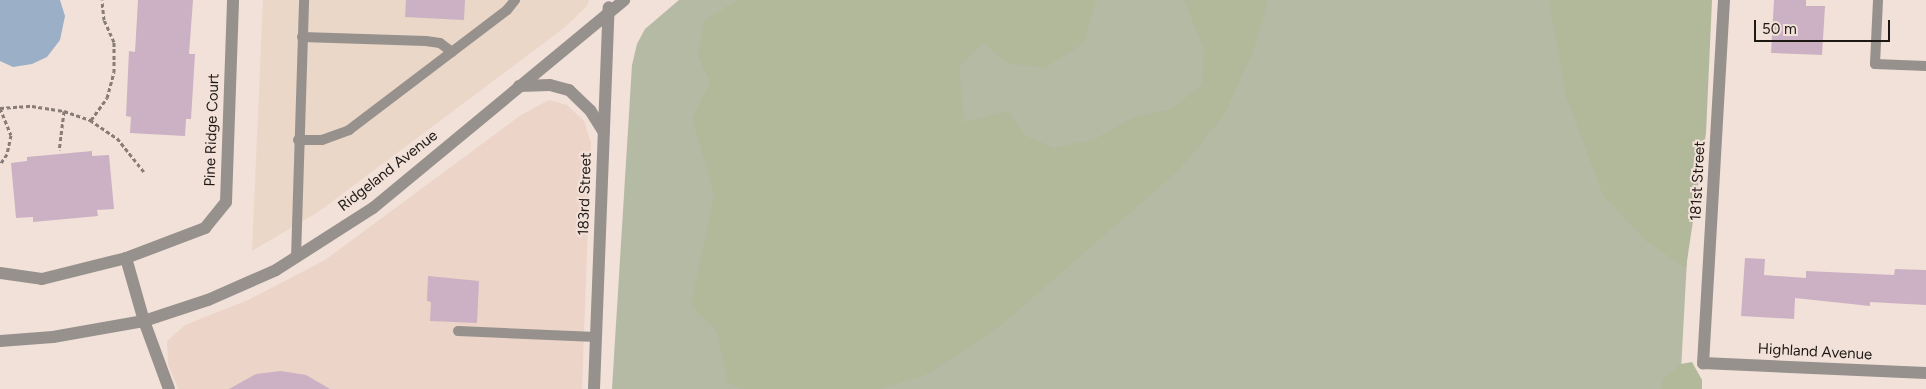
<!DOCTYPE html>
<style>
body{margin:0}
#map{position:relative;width:1926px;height:389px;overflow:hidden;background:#f2e1d8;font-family:Figtree,sans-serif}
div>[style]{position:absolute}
.commercial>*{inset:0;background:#ead7c7}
.built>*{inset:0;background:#edd4c8}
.green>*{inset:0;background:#b5baa4}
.forest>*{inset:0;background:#b2b89a}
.water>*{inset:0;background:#9bafc7}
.building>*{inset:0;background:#ccb0c3}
.path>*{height:3px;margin-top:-1.5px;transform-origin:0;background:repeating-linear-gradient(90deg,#877c76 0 4px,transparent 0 6.5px)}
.service>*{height:10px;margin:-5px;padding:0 5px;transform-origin:5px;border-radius:5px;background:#97918d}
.minor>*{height:12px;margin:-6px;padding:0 6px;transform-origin:6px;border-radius:6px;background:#97918d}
.tertiary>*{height:12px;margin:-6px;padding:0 6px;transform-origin:6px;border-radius:6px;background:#97918d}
span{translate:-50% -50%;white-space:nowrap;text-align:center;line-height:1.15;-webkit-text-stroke:4px #f2e1d8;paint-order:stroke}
.street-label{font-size:15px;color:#1e1815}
.scale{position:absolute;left:1754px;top:20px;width:136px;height:22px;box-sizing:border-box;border:2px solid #1e1815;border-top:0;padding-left:6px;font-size:15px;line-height:18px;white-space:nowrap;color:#1e1815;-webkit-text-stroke:4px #f2e1d8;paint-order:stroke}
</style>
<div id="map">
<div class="commercial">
<i style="clip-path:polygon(263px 0,589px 0,587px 6px,564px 28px,318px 212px,252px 251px)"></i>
</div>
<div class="built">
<i style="clip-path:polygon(549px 100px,567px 105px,584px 121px,591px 143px,582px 389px,178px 389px,168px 364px,167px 341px,185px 325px,248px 300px,325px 260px,521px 115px)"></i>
</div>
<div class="green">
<i style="clip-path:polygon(679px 0,1701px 0,1680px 389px,612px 389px,632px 65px,637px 44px,645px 29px)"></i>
</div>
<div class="forest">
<i style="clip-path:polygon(737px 0,1096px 0,1084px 43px,1045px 68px,1006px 63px,984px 43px,959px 66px,964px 122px,1007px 111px,1026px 136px,1054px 148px,1095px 139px,1134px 117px,1171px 109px,1202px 85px,1204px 50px,1184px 0,1268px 0,1253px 52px,1224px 115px,1179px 170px,999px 327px,924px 376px,878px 389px,743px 389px,728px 383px,717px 332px,691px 306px,714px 194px,692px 118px,710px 82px,698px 56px,704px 21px)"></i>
<i style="clip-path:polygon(1549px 0,1712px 0,1706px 133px,1686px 268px,1646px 241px,1603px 195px,1566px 96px)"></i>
<i style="clip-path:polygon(1692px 362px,1702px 380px,1702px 389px,1662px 389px,1662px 380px,1681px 364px)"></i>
</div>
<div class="water">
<i style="clip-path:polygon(0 0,60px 0,65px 16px,60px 40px,47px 57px,32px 64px,13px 67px,0 61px)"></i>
</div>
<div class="building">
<i style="clip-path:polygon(138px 0,193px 0,189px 54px,195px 54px,191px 119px,186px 119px,185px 136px,130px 133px,131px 117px,126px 116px,129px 51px,135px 52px)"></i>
<i style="clip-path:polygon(406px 0,465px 0,464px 20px,405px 17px)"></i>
<i style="clip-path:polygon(1774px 0,1806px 0,1806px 6px,1825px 6px,1822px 55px,1771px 53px)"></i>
<i style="clip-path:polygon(92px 151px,92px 156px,109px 155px,114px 209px,97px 210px,98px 216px,33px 222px,33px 217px,16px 218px,11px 163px,27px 161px,27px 157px)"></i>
<i style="clip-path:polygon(1745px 258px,1765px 259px,1764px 275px,1806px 278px,1806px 271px,1894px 275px,1895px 269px,1926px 270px,1926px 305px,1870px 302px,1870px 306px,1795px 298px,1794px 319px,1741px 316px)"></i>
<i style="clip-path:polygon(428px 276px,479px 281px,477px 323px,430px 321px,431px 302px,427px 301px)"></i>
<i style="clip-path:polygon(281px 371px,306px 375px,330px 389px,229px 389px,256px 374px)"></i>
</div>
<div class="path">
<i style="left:0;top:108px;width:32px;rotate:-4deg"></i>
<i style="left:32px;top:106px;width:32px;rotate:9deg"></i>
<i style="left:64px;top:111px;width:39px;rotate:97deg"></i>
<i style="left:0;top:108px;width:29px;rotate:68deg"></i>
<i style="left:11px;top:135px;width:19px;rotate:102deg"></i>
<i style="left:7px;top:154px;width:11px;rotate:124deg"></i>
<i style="left:64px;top:111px;width:28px;rotate:19deg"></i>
<i style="left:90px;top:120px;width:32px;rotate:34deg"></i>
<i style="left:117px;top:138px;width:43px;rotate:51.5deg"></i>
<i style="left:91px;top:120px;width:27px;rotate:-54deg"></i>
<i style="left:107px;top:98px;width:27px;rotate:-75deg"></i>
<i style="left:114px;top:72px;width:30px;rotate:-90deg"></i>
<i style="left:114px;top:42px;width:24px;rotate:-114deg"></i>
<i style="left:104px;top:20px;width:20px;rotate:-96deg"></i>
</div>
<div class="service">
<i style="left:1878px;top:0;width:64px;rotate:92.7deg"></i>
<i style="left:1875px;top:64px;width:51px;rotate:2.2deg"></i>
<i style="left:302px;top:37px;width:124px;rotate:1.8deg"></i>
<i style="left:426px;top:41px;width:14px;rotate:8deg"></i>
<i style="left:440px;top:43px;width:15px;rotate:37deg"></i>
<i style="left:298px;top:140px;width:24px"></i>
<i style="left:322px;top:140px;width:29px;rotate:-20deg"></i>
<i style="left:349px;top:130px;width:198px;rotate:-37.2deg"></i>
<i style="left:507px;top:10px;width:13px;rotate:-51deg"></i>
<i style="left:296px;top:258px;width:258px;rotate:-88.2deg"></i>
<i style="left:458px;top:331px;width:138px;rotate:2.5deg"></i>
</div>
<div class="minor">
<i style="left:1724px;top:0;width:364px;rotate:93.3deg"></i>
<i style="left:1703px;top:363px;width:223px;rotate:2.6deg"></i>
<i style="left:126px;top:258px;width:66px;rotate:74.1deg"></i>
<i style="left:144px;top:321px;width:72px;rotate:69.8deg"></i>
<i style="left:0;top:273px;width:42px;rotate:8.1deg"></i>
<i style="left:42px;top:279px;width:87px;rotate:-14deg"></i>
<i style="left:126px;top:258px;width:85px;rotate:-20.8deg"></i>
<i style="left:205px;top:228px;width:33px;rotate:-51deg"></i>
<i style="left:226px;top:202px;width:202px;rotate:-88deg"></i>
</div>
<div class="tertiary">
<i style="left:519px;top:86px;width:31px;rotate:-2deg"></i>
<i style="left:550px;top:85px;width:20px;rotate:15deg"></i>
<i style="left:569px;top:90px;width:29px;rotate:44deg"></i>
<i style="left:590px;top:110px;width:26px;rotate:58deg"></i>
<i style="left:0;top:341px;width:53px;rotate:-4.3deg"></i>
<i style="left:53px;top:337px;width:92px;rotate:-10deg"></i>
<i style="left:144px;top:321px;width:67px;rotate:-18.2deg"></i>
<i style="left:208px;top:300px;width:74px;rotate:-23.8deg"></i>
<i style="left:276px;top:270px;width:115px;rotate:-32.6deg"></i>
<i style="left:373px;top:208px;width:326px;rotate:-39.6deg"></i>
<i style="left:594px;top:389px;width:382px;rotate:-87.8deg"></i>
</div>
<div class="street-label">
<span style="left:212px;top:130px;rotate:-88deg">Pine Ridge Court</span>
<span style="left:388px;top:171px;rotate:-38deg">Ridgeland Avenue</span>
<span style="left:1698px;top:181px;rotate:-87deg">181st Street</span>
<span style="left:585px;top:194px;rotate:-88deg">183rd Street</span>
<span style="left:1815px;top:352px;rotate:3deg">Highland Avenue</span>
</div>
<div class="scale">50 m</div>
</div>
